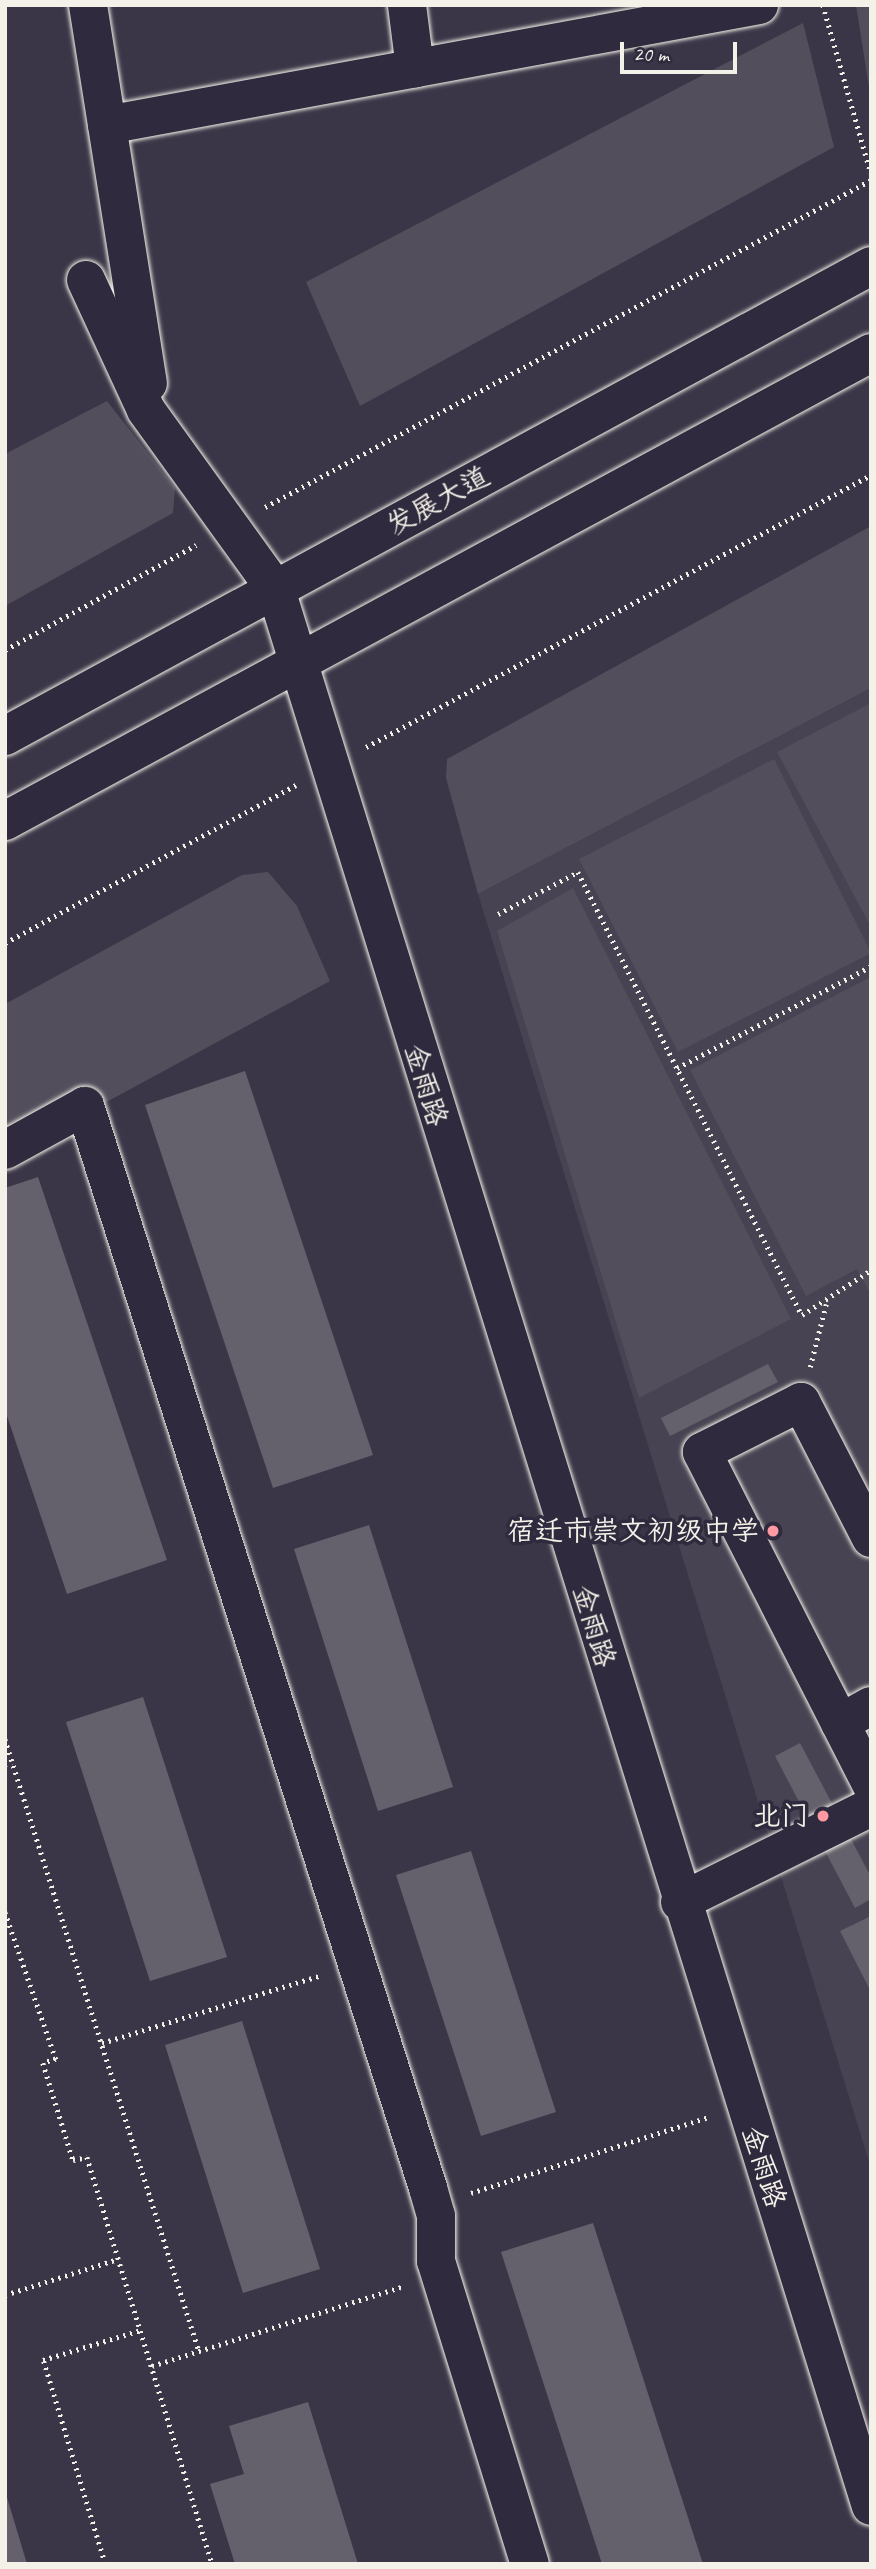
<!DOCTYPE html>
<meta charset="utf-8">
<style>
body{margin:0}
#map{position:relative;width:876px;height:2569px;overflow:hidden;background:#3b3647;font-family:Caveat,"LXGW WenKai TC",sans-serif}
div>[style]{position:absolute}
.built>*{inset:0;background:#484352}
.green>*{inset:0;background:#534e5c}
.building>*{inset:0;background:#65616c}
.path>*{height:4.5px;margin-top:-2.25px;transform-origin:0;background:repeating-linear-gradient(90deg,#f4f1e8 0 2px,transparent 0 7px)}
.roads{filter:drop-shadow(0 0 2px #f4f1e8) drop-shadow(0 0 2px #f4f1e8)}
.minor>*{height:38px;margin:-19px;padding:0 19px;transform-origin:19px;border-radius:19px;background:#2f2a3d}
.major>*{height:38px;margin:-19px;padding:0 19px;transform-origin:19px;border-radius:19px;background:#2f2a3d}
.dots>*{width:19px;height:19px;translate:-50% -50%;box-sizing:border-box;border:4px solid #2f2a3d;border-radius:50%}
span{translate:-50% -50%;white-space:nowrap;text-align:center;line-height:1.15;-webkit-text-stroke:7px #2f2a3d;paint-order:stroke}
.street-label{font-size:28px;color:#f4f1e8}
.poi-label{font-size:28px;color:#f4f1e8}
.right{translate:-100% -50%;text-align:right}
.frame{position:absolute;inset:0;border:7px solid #f4f1e8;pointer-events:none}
.scale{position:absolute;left:620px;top:42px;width:117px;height:32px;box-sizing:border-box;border:4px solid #f4f1e8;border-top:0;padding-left:9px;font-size:21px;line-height:24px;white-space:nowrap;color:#f4f1e8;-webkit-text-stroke:5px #2f2a3d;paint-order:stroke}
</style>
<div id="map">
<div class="built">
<i style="clip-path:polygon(871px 688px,871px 2168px,478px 894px)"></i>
</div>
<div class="green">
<i style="clip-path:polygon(856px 5px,871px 5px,871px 100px)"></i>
<i style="clip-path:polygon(803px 23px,834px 147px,360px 406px,306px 282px)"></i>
<i style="clip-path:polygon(107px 401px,175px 488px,173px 513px,5px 606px,5px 454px)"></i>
<i style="clip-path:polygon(871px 526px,871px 688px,478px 894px,446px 778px,447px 759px)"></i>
<i style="clip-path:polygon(871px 703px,871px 927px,777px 752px)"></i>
<i style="clip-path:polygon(774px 759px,871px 953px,678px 1052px,579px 859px)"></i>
<i style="clip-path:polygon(268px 872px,297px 906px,330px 981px,5px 1157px,5px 1004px,242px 875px)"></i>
<i style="clip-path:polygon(573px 888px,791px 1319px,639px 1398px,497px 931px)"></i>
<i style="clip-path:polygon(871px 977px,871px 1295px,857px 1269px,806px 1296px,690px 1070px)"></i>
</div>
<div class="building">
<i style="clip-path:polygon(245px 1071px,373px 1455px,273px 1488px,145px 1105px)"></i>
<i style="clip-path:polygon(38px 1177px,167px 1560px,67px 1594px,5px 1410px,5px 1188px)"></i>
<i style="clip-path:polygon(768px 1364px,778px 1382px,670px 1436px,661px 1418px)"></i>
<i style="clip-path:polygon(369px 1525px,453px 1787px,378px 1811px,294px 1549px)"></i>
<i style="clip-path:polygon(143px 1697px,227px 1957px,150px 1981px,66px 1722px)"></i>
<i style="clip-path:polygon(800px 1743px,871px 1877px,871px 1899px,855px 1908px,775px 1756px)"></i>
<i style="clip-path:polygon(471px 1851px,556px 2112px,481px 2136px,396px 1875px)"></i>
<i style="clip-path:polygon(871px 1916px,871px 1992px,840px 1931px)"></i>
<i style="clip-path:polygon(242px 2021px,320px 2269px,243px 2293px,165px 2045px)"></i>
<i style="clip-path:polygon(593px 2223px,703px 2564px,602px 2564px,501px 2252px)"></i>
<i style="clip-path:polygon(308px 2402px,358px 2564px,235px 2564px,210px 2484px,244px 2474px,229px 2426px)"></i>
<i style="clip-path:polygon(6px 2494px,27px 2564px,5px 2564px)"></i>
</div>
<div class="path">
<i style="left:823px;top:5px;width:175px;rotate:74.1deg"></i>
<i style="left:265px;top:507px;width:689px;rotate:-28.35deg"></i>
<i style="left:5px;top:650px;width:218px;rotate:-28.8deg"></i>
<i style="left:366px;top:747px;width:574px;rotate:-28.31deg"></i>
<i style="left:498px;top:914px;width:90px;rotate:-27.7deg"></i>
<i style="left:578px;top:872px;width:496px;rotate:63.2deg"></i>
<i style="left:802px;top:1315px;width:82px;rotate:-33.1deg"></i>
<i style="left:5px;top:943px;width:331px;rotate:-28.5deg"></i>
<i style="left:677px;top:1068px;width:219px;rotate:-27.7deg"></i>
<i style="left:810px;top:1367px;width:65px;rotate:-75.7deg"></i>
<i style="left:5px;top:1739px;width:642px;rotate:72.41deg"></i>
<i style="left:5px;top:1764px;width:7px;rotate:-16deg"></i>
<i style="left:5px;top:1912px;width:156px;rotate:70.9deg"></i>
<i style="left:56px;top:2059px;width:14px;rotate:163deg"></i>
<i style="left:43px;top:2063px;width:102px;rotate:72.8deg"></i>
<i style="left:73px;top:2160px;width:14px;rotate:-12deg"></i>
<i style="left:87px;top:2157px;width:426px;rotate:72.9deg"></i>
<i style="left:102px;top:2043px;width:229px;rotate:-17.2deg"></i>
<i style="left:471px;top:2193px;width:250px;rotate:-17.7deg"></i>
<i style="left:5px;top:2295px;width:119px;rotate:-17.7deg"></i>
<i style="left:152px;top:2366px;width:264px;rotate:-17.6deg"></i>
<i style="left:105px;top:2564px;width:213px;rotate:-106.9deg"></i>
<i style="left:43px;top:2360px;width:102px;rotate:-17deg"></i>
</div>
<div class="roads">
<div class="minor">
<i style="left:88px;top:5px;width:383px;rotate:81deg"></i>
<i style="left:407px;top:5px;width:64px;rotate:82.8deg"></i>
<i style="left:107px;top:125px;width:663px;rotate:-10.43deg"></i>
<i style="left:86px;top:280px;width:143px;rotate:65.2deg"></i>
<i style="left:146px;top:410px;width:222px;rotate:54.2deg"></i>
<i style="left:276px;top:590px;width:2006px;rotate:72.75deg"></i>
<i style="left:5px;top:1150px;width:91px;rotate:-28.8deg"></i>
<i style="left:85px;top:1106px;width:1135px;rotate:72.41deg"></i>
<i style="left:428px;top:2188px;width:29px;rotate:74deg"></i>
<i style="left:436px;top:2216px;width:45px;rotate:90deg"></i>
<i style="left:436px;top:2261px;width:317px;rotate:72.8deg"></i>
<i style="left:871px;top:1538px;width:153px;rotate:-117.2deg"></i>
<i style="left:801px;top:1402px;width:111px;rotate:153.2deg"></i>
<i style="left:702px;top:1452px;width:373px;rotate:63deg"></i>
<i style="left:840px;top:1723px;width:35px;rotate:-29deg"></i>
<i style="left:680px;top:1902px;width:213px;rotate:-26.4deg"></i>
</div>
<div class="major">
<i style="left:5px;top:736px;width:985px;rotate:-28.49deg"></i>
<i style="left:5px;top:821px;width:984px;rotate:-28.39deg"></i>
</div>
</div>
<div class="dots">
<i style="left:773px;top:1531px;background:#ff9aa2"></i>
<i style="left:823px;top:1816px;background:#ff9aa2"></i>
</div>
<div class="street-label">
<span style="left:438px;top:501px;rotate:-29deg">发展大道</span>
<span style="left:426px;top:1085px;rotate:73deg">金雨路</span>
<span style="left:594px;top:1626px;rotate:73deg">金雨路</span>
<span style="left:764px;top:2167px;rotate:72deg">金雨路</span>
</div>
<div class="poi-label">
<span class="right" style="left:759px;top:1531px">宿迁市崇文初级中学</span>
<span class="right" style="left:809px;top:1816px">北门</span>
</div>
<div class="frame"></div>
<div class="scale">20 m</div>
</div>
